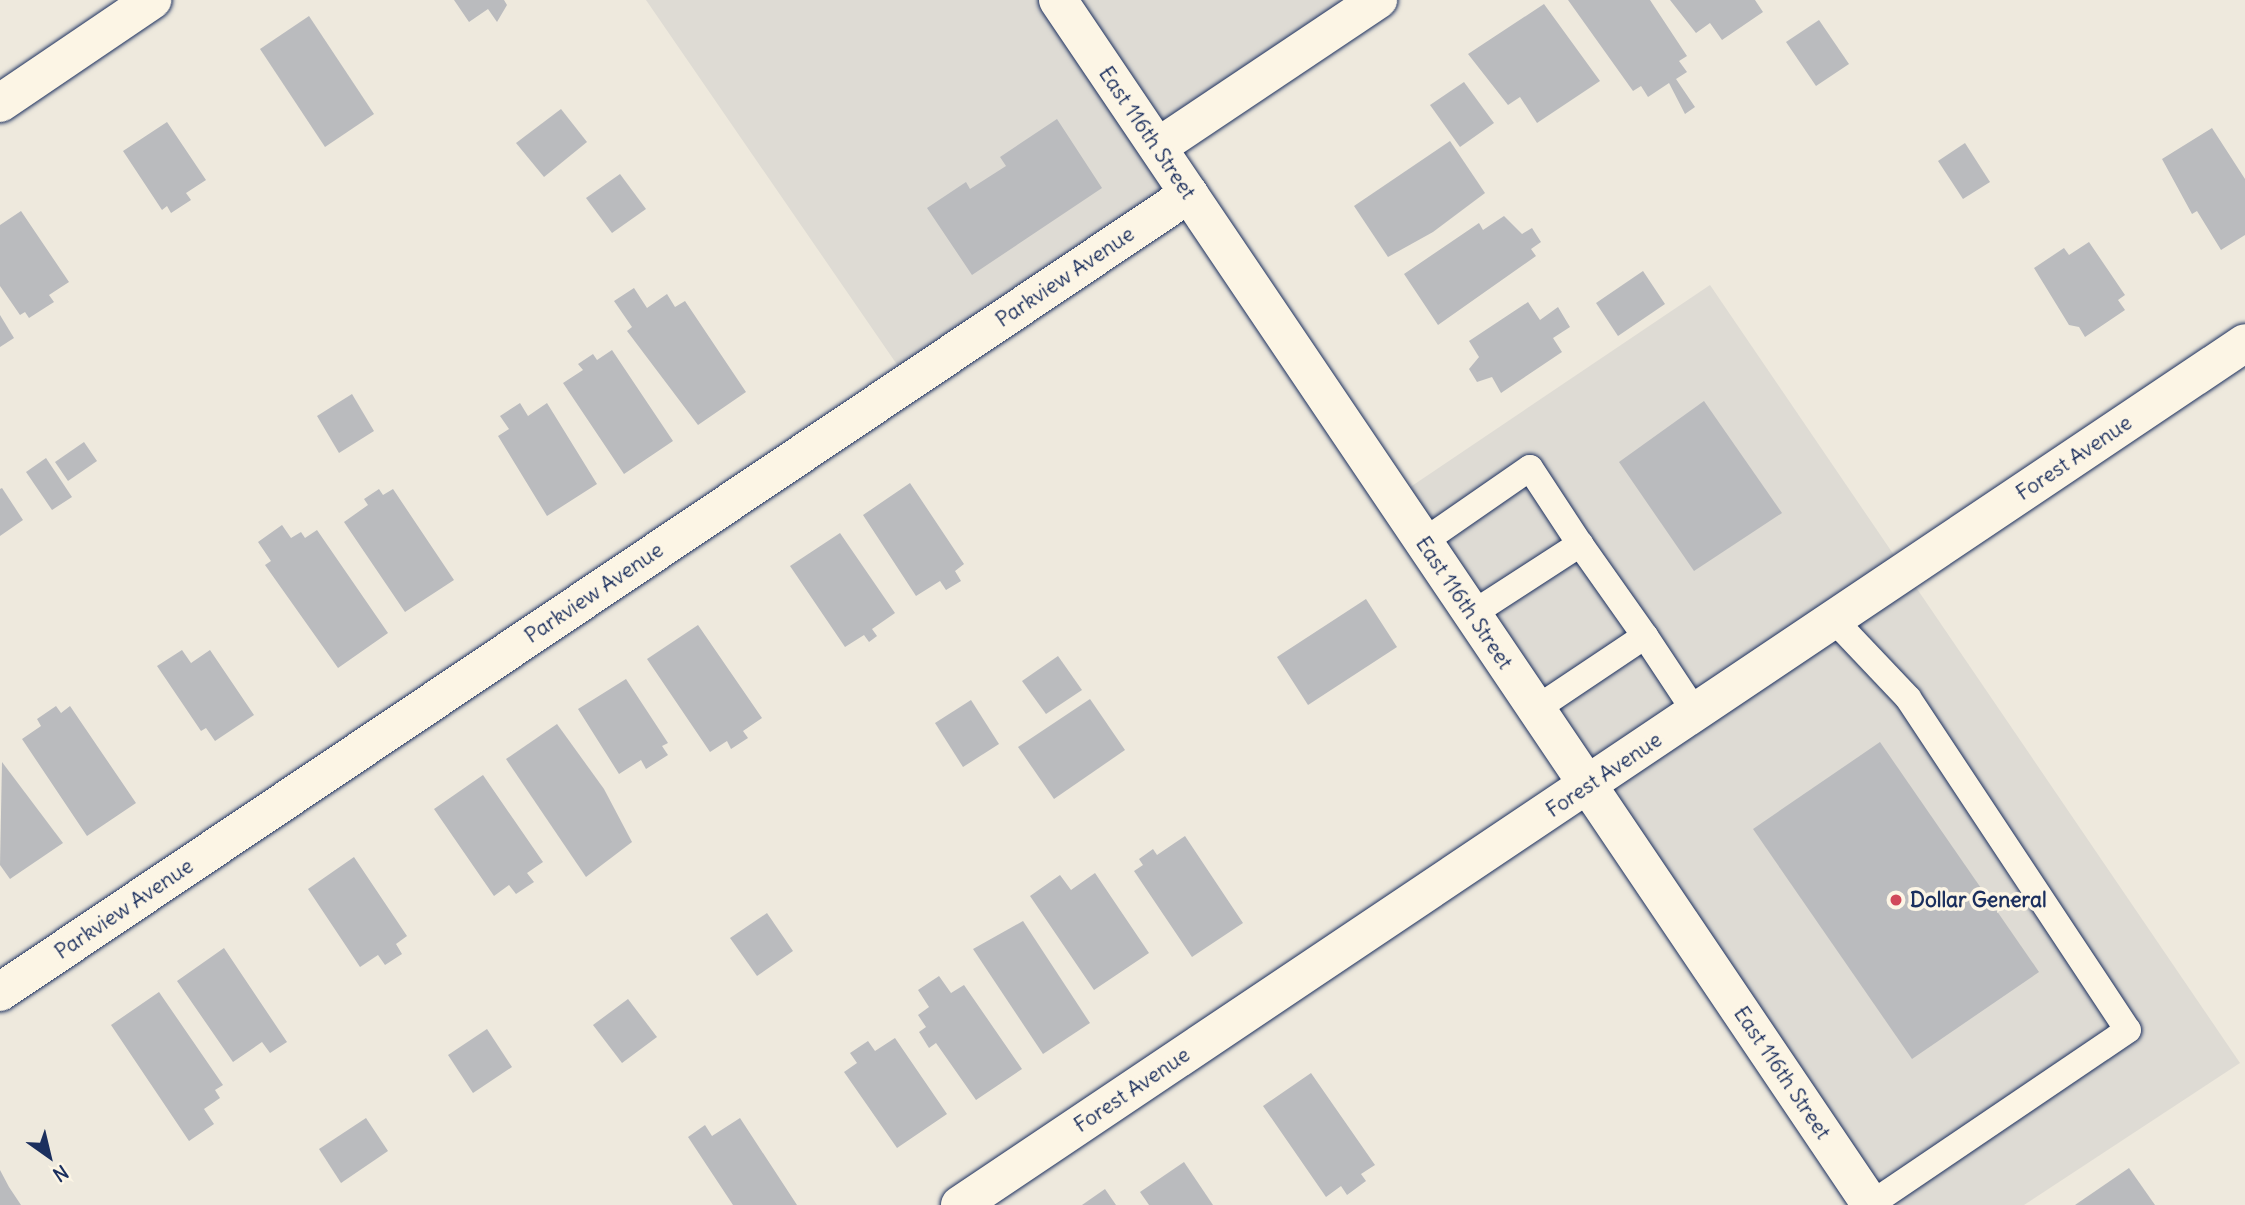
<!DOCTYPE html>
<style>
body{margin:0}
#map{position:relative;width:2245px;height:1205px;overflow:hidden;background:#eee9dd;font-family:Delius,sans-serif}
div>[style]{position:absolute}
.built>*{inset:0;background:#dedbd4}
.building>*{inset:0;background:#babbbe}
.roads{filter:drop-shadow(0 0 2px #1b2f5e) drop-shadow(0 0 2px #1b2f5e)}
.lane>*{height:26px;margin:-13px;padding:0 13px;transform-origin:13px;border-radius:13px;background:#fcf5e5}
.street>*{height:38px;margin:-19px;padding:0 19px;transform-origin:19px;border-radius:19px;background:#fcf5e5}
.secondary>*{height:38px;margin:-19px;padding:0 19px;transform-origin:19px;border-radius:19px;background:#fcf5e5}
.dots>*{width:19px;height:19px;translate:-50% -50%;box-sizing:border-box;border:4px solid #fcf5e5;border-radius:50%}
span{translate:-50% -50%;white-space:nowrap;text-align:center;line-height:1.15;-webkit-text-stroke:7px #fcf5e5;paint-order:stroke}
.street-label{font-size:21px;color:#1b2f5e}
.poi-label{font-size:21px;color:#1b2f5e;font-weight:700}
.left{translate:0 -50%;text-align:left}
.north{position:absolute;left:14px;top:1121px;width:70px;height:70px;-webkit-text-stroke:5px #fcf5e5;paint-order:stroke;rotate:146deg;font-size:19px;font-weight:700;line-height:28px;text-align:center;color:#1b2f5e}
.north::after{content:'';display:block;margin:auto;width:24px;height:32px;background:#1b2f5e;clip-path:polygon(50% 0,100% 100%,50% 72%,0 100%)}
</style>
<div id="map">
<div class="built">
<i style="clip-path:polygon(646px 0,1378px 0,1158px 147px,1189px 194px,909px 382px)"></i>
<i style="clip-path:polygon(1710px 285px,2240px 1063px,2024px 1205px,1871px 1205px,1394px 498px)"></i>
</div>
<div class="building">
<i style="clip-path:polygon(454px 0,504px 0,507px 5px,497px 22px,488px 9px,469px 22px)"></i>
<i style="clip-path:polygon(1568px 0,1650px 0,1687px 56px,1679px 61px,1687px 72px,1676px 79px,1695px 107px,1685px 114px,1669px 83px,1648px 97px,1641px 86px,1633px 91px)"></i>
<i style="clip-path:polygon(1670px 0,1755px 0,1763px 12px,1722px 40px,1710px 23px,1696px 33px)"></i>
<i style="clip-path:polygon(1544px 4px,1600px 81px,1537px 123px,1520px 97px,1508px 105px,1468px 54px)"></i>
<i style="clip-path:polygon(309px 16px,374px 114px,325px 147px,260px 49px)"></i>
<i style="clip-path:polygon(1819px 20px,1849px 64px,1816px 86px,1786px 42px)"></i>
<i style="clip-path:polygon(1464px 82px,1494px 123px,1460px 147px,1430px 105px)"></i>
<i style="clip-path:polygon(561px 109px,587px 142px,544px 177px,516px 143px)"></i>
<i style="clip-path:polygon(1057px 119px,1102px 188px,972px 275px,927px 208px,966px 182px,970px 189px,1006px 166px,1000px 157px)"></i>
<i style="clip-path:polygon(167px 122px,206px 180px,186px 193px,191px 200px,171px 213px,167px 206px,162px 210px,123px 151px)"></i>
<i style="clip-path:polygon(2212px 128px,2245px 179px,2245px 235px,2221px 250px,2197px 211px,2192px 214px,2162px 159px)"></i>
<i style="clip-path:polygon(1450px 141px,1485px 193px,1433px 232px,1388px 257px,1354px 206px)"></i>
<i style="clip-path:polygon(1965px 143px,1990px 182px,1963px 199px,1938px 161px)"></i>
<i style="clip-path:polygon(620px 174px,646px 209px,612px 233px,586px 198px)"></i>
<i style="clip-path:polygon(21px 211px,69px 282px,49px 295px,54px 302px,29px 318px,25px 312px,20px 315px,0 286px,0 225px)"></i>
<i style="clip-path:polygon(1504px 216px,1522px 234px,1532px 228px,1541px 242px,1531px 249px,1536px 256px,1438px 325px,1404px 274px,1479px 223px,1483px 230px)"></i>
<i style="clip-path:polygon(2089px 242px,2125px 295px,2118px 300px,2125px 310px,2085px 337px,2079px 327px,2069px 325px,2034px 268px,2064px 248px,2069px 255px)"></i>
<i style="clip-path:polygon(1643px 271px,1665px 304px,1618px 336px,1596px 303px)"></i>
<i style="clip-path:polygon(634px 288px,647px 308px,667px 294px,675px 307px,685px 301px,746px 392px,698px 425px,627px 331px,632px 327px,614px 301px)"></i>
<i style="clip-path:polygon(1528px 302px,1540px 320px,1558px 307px,1570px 327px,1553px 338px,1562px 352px,1501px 393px,1492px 377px,1477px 382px,1469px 369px,1479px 357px,1469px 341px)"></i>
<i style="clip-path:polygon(0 315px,14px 338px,0 347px)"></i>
<i style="clip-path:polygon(612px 350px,673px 441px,624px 474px,563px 383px,583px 370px,578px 364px,593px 354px,597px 360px)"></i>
<i style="clip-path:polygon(352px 394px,374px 431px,339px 453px,317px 416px)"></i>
<i style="clip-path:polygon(1704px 401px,1782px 513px,1694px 571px,1619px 462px)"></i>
<i style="clip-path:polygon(520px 403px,528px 416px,547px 403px,597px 484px,547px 516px,498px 436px,509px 429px,500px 416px)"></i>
<i style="clip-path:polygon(84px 442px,97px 461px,68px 481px,55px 462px)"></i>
<i style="clip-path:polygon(46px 458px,72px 497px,52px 510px,26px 472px)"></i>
<i style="clip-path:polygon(910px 483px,964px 564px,955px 571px,961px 581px,946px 590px,940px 581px,916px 596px,863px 515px)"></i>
<i style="clip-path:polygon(2px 488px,23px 520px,0 536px,0 489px)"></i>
<i style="clip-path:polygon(379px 489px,383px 495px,393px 489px,454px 580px,405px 612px,344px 522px,368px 505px,364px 499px)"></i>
<i style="clip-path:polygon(282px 525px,291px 538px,301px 532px,305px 538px,317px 530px,388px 633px,338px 668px,265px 565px,271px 561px,258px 542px)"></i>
<i style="clip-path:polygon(840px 533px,895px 613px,872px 629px,877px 636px,869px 642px,864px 635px,845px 647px,790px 566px)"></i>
<i style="clip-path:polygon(1366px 599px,1397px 647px,1308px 705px,1277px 657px)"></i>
<i style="clip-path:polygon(698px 625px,762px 718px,743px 731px,748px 738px,731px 749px,727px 741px,710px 752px,647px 659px)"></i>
<i style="clip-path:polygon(182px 650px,191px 663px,210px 650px,254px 715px,215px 741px,206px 728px,201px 731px,157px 666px)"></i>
<i style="clip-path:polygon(1058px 656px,1082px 690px,1046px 714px,1022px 681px)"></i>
<i style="clip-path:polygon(626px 679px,668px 743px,662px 746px,668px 755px,646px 769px,641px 760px,619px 774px,578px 709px)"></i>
<i style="clip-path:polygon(1090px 699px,1125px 750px,1054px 799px,1018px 747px)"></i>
<i style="clip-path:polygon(971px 700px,999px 744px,963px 767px,935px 723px)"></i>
<i style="clip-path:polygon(56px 706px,61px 713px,70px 706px,136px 803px,87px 836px,22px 739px,41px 726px,37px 719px)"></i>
<i style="clip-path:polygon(557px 724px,604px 789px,632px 842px,586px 877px,506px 759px)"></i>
<i style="clip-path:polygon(1880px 742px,2039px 972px,1912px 1059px,1753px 829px)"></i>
<i style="clip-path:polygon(2px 762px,63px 843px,10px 879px,0 865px)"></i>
<i style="clip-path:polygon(483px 775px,543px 862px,527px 873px,534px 882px,516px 894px,509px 885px,494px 896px,434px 809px)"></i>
<i style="clip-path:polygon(1185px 836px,1243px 923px,1192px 957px,1134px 871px,1143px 865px,1139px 859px,1153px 849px,1157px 855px)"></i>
<i style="clip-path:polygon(354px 857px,407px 936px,396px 944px,402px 954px,385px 965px,378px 955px,360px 967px,308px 889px)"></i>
<i style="clip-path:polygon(1095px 873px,1149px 953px,1094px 990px,1030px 896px,1060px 875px,1071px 890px)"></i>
<i style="clip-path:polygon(767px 913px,793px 951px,757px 976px,730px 938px)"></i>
<i style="clip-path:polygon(1023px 921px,1090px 1023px,1043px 1054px,973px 949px)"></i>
<i style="clip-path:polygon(224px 948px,287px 1042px,270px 1053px,262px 1042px,233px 1062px,177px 981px)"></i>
<i style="clip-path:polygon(939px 976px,951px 993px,964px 985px,1022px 1069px,976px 1100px,936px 1043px,929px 1048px,919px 1032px,926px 1027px,918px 1015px,929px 1007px,918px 990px)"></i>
<i style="clip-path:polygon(159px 992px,223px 1085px,215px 1090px,220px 1098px,204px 1109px,214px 1124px,189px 1141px,111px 1025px)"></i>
<i style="clip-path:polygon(628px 999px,657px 1037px,622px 1063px,593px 1025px)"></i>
<i style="clip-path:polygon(487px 1029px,512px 1067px,473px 1093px,448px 1055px)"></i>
<i style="clip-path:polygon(895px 1038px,947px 1114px,897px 1148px,844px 1072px,857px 1063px,850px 1053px,868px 1041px,875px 1051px)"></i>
<i style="clip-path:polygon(1311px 1073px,1375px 1165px,1361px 1174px,1366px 1181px,1347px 1195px,1341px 1186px,1326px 1197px,1263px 1106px)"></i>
<i style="clip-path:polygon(366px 1118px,388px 1151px,341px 1183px,319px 1149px)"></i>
<i style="clip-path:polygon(740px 1118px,797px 1205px,733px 1205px,688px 1137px,705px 1125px,712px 1136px)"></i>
<i style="clip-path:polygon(1184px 1162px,1213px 1205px,1149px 1205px,1140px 1192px)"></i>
<i style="clip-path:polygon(2129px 1168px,2155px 1205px,2075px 1205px)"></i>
<i style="clip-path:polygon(0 1170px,9px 1187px,21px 1205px,0 1205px)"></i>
<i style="clip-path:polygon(1105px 1189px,1116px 1205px,1082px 1205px)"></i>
</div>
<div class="roads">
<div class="lane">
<i style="left:1423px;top:542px;width:130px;rotate:-34.7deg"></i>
<i style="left:1530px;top:468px;width:91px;rotate:56.7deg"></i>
<i style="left:1472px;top:614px;width:129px;rotate:-32.9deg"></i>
<i style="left:1580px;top:544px;width:113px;rotate:54.8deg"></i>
<i style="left:1645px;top:636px;width:131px;rotate:146.2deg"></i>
<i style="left:1834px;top:620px;width:108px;rotate:46.5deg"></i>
<i style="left:1908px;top:698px;width:398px;rotate:56.5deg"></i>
<i style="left:2128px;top:1030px;width:310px;rotate:145.9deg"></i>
<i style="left:1645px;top:636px;width:92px;rotate:56.5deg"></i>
</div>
<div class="street">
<i style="left:0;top:103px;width:184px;rotate:-34.1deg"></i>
<i style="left:1158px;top:147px;width:265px;rotate:-33.8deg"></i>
<i style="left:0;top:992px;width:1432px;rotate:-33.87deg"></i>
<i style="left:960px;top:1205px;width:1547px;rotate:-33.85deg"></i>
</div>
<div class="secondary">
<i style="left:1058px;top:0;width:1454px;rotate:55.99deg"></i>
</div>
</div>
<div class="dots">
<i style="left:1896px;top:900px;background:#d1495b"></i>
</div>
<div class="street-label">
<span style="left:1147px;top:133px;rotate:56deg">East 116th Street</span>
<span style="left:1065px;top:277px;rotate:-34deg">Parkview Avenue</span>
<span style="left:2074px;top:458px;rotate:-34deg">Forest Avenue</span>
<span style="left:594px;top:593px;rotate:-34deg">Parkview Avenue</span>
<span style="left:1464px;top:603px;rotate:56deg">East 116th Street</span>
<span style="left:1604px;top:775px;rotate:-34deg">Forest Avenue</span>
<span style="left:124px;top:909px;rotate:-34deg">Parkview Avenue</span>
<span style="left:1782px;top:1073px;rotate:56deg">East 116th Street</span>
<span style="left:1132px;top:1090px;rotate:-34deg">Forest Avenue</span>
</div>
<div class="poi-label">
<span class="left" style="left:1910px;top:900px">Dollar General</span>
</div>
<div class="north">N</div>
</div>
